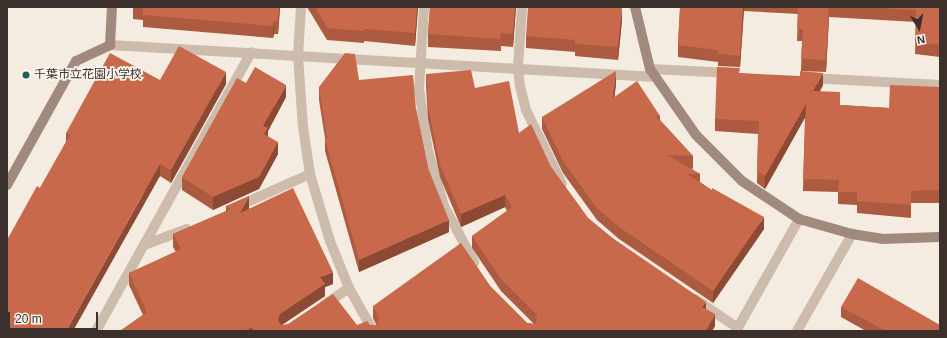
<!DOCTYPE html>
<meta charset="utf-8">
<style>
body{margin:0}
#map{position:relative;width:947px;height:338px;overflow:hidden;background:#f4ebe1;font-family:Arial,"Noto Sans JP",sans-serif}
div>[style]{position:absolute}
.street>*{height:10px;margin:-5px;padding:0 5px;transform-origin:5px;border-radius:5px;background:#cdbbac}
.secondary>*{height:10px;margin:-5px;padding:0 5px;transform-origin:5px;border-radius:5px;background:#a18a7d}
.wall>*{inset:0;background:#ac5a40}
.shaded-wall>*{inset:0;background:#8c4a34}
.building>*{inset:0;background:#c8694b}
.dots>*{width:11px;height:11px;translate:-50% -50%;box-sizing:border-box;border:2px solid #fbf5ee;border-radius:50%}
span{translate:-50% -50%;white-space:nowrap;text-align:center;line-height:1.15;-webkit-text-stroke:3.5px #fbf5ee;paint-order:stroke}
.poi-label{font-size:12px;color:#3b302b}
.left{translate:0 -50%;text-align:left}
.frame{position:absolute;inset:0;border:8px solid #3b302b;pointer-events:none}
.north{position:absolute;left:899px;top:8px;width:40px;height:40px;-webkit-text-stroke:3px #fbf5ee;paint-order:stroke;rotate:170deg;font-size:11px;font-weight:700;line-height:16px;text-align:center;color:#3b302b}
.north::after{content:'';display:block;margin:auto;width:14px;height:18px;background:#3b302b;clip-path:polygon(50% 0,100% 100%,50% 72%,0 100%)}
.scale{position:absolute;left:8px;top:312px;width:90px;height:18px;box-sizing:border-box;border:2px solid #3b302b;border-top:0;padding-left:5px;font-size:12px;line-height:14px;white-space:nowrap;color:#3b302b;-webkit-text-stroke:3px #fbf5ee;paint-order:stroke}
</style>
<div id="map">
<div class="street">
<i style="left:301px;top:7px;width:49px;rotate:93.5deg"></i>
<i style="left:298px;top:56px;width:71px;rotate:86deg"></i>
<i style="left:303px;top:127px;width:48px;rotate:81.5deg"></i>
<i style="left:310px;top:174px;width:70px;rotate:73.4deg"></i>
<i style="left:330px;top:241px;width:51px;rotate:68deg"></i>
<i style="left:349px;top:288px;width:49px;rotate:60.8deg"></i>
<i style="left:424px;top:7px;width:81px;rotate:93.5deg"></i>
<i style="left:419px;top:88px;width:64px;rotate:81.9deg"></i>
<i style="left:428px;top:151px;width:57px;rotate:73.8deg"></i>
<i style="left:444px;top:206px;width:64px;rotate:61.8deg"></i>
<i style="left:522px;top:7px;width:61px;rotate:93.8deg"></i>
<i style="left:518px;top:68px;width:18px;rotate:84deg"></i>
<i style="left:520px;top:86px;width:25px;rotate:76deg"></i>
<i style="left:526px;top:110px;width:82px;rotate:64.1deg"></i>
<i style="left:110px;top:45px;width:546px;rotate:3.36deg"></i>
<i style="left:650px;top:69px;width:80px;rotate:2.9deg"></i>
<i style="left:810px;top:78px;width:130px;rotate:3.1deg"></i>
<i style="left:236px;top:207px;width:81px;rotate:-24deg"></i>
<i style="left:144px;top:245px;width:46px;rotate:-20.4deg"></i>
<i style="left:695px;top:299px;width:52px;rotate:34deg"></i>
<i style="left:324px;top:305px;width:30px;rotate:-34deg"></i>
<i style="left:96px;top:331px;width:319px;rotate:-60.9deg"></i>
<i style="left:736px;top:331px;width:129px;rotate:-60.6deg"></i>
<i style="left:797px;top:331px;width:112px;rotate:-60.4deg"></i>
</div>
<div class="secondary">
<i style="left:635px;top:7px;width:64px;rotate:76.4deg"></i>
<i style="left:650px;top:69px;width:80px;rotate:55.1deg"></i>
<i style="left:696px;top:135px;width:65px;rotate:45deg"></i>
<i style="left:742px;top:181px;width:69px;rotate:33.7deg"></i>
<i style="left:799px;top:219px;width:55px;rotate:15.8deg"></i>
<i style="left:852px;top:234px;width:30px;rotate:9deg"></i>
<i style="left:882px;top:239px;width:58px;rotate:-2deg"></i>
<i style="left:7px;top:185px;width:142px;rotate:-60.9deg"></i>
<i style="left:76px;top:61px;width:38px;rotate:-25deg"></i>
<i style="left:110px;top:45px;width:38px;rotate:-87deg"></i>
</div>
<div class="wall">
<i style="clip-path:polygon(133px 7px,280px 7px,278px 34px,274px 34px,273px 38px,143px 27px,143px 20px,133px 19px)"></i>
<i style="clip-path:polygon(307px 7px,418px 7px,415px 46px,364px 41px,364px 43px,327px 40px)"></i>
<i style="clip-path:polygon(430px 7px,516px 7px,513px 47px,501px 46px,501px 51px,428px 47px,428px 34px)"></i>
<i style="clip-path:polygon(665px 7px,940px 7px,940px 57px,915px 54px,916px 22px,829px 17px,826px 72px,801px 71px,802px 41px,797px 41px,798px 14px,744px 11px,740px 67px,718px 66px,718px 62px,678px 57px,678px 45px,680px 8px)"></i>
<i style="clip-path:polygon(622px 20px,618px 60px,575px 56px,575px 52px,526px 48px,526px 36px)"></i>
<i style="clip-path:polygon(740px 73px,823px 85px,820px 91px,840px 105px,889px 108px,940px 87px,940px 203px,911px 203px,911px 218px,857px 213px,857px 205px,838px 204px,838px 192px,803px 191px,805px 117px,765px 189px,757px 183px,758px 134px,715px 131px,715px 119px)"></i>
<i style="clip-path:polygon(426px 74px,475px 88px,519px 133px,551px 167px,588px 218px,611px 237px,706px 309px,715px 326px,712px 331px,120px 331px,143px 315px,129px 285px,129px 273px,176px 252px,173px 247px,173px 234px,226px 211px,226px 206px,249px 208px,249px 209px,333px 284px,325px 287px,325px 296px,282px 325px,376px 325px,376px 324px,373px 318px,373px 306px,491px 287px,527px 323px,534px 324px,501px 291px,472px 248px,472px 236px,507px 211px,505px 207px,461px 227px,440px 177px,428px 119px,426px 86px)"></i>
<i style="clip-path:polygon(359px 80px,416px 109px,428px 168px,449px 232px,359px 272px,325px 151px,325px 138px,319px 100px,319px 87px)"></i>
<i style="clip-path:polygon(226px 84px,171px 183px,160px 176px,7px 331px,7px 240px,40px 188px,66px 142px,66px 133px)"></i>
<i style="clip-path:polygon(616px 84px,614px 97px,660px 116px,660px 120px,693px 156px,693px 169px,690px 168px,700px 174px,700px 182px,764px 229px,713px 303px,619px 239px,597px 220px,563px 173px,542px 129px,542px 117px)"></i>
<i style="clip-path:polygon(286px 97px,268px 131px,268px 136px,278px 154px,259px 189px,213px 210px,182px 190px,182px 177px)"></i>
<i style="clip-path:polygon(841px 307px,940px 331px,866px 331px,841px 317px)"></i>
</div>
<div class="shaded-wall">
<i style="clip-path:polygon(279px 7px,280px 7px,278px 34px,278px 22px)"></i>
<i style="clip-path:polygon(417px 7px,418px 7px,415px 46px,415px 33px)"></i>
<i style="clip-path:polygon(515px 7px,516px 7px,513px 47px,513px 34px)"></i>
<i style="clip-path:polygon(622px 7px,622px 20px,618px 60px,618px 47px)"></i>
<i style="clip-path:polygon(743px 7px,744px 7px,740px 67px,740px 56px)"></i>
<i style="clip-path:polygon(829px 7px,829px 17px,826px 72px,826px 60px)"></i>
<i style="clip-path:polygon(274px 21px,274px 34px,273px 38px,273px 26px)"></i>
<i style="clip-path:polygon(616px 71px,616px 84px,613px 110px,613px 98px)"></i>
<i style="clip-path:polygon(226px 72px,226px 84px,171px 183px,171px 170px)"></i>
<i style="clip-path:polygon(823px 73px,823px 85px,813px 104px,813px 91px)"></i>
<i style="clip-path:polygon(286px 85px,286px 97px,268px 131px,268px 141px,264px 147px,263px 126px)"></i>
<i style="clip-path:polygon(806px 104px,806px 116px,765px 189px,765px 176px)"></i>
<i style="clip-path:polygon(278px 142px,278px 154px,259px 189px,213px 210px,213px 197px)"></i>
<i style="clip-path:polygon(160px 164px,160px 176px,73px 331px,66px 331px)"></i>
<i style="clip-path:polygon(505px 195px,505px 207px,461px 227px,461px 214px)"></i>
<i style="clip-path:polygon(249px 196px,249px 208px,240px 225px,240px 213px)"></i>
<i style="clip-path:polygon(764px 217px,764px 229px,713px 303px,713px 291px)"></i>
<i style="clip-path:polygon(449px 220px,449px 232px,359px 272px,359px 260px)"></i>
<i style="clip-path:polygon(333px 272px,333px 284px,325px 287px,325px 296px,280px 326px,278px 320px,280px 314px,320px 277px)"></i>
<i style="clip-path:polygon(706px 302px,706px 314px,702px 307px)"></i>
<i style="clip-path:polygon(715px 314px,715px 326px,712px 331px,706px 331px)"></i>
<i style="clip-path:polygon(252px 327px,252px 331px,246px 331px)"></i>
</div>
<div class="building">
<i style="clip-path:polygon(137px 7px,279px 7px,278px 22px,274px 21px,273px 26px,143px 15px,143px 8px)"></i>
<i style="clip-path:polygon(315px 7px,417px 7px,415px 33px,364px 29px,364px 31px,327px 28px)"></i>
<i style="clip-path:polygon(430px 7px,515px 7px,513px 34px,500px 33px,501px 39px,428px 34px)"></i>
<i style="clip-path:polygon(528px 7px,622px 7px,618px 47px,575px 44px,575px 40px,526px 36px)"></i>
<i style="clip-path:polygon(680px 7px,743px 7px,740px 56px,718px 54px,718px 50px,678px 45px)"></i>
<i style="clip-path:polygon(798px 7px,829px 7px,826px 60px,801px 59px,803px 29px,797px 29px)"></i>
<i style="clip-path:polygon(862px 7px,940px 7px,940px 45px,915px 42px,916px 10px)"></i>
<i style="clip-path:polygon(179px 46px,226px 72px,171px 170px,160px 164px,66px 331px,7px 331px,7px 248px,9px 245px,7px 244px,7px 240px,37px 186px,40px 188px,70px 135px,66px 133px,110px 53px,160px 80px)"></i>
<i style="clip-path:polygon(345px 53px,355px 54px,359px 80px,413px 75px,416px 109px,428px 168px,449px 220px,359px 260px,325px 139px,327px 138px,319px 87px)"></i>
<i style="clip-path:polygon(255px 67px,286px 85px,263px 126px,268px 128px,264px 134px,278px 142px,259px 177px,213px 197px,182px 177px,237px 78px,246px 83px)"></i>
<i style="clip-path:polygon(717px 67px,740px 68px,739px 73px,800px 76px,800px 71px,823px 73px,813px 91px,840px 92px,840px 105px,889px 108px,890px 85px,940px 87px,940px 190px,911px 191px,911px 205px,857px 201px,857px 192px,838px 192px,839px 180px,803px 179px,806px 104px,765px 176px,757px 171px,759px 121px,715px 119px)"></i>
<i style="clip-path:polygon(471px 70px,475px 88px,509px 81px,519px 133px,531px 124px,551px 167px,588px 218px,611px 237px,706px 302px,702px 307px,715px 314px,706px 331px,580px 331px,578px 330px,577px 331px,255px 331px,252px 327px,246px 331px,120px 331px,147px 312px,129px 273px,181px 249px,173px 234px,231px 209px,226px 206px,249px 196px,240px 213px,293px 188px,333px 272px,320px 277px,325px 284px,280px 314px,278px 320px,281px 325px,288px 324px,333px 294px,357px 325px,367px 321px,370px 325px,376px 325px,379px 319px,373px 306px,461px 243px,491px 287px,527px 323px,536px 324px,537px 315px,501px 279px,472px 236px,512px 207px,505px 195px,461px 214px,440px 165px,428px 107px,426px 74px)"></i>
<i style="clip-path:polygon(616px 71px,613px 98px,637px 81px,660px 116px,656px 116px,693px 156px,667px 155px,700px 174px,687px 174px,712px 190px,712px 188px,764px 217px,713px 291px,619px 227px,597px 208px,563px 161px,542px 117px)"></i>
<i style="clip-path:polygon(858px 278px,940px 325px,940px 331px,886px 331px,841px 307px)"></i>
</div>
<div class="dots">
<i style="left:26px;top:75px;background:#1f5a5e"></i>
</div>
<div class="poi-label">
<span class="left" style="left:34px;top:75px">千葉市立花園小学校</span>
</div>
<div class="frame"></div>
<div class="north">N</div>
<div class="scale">20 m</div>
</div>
